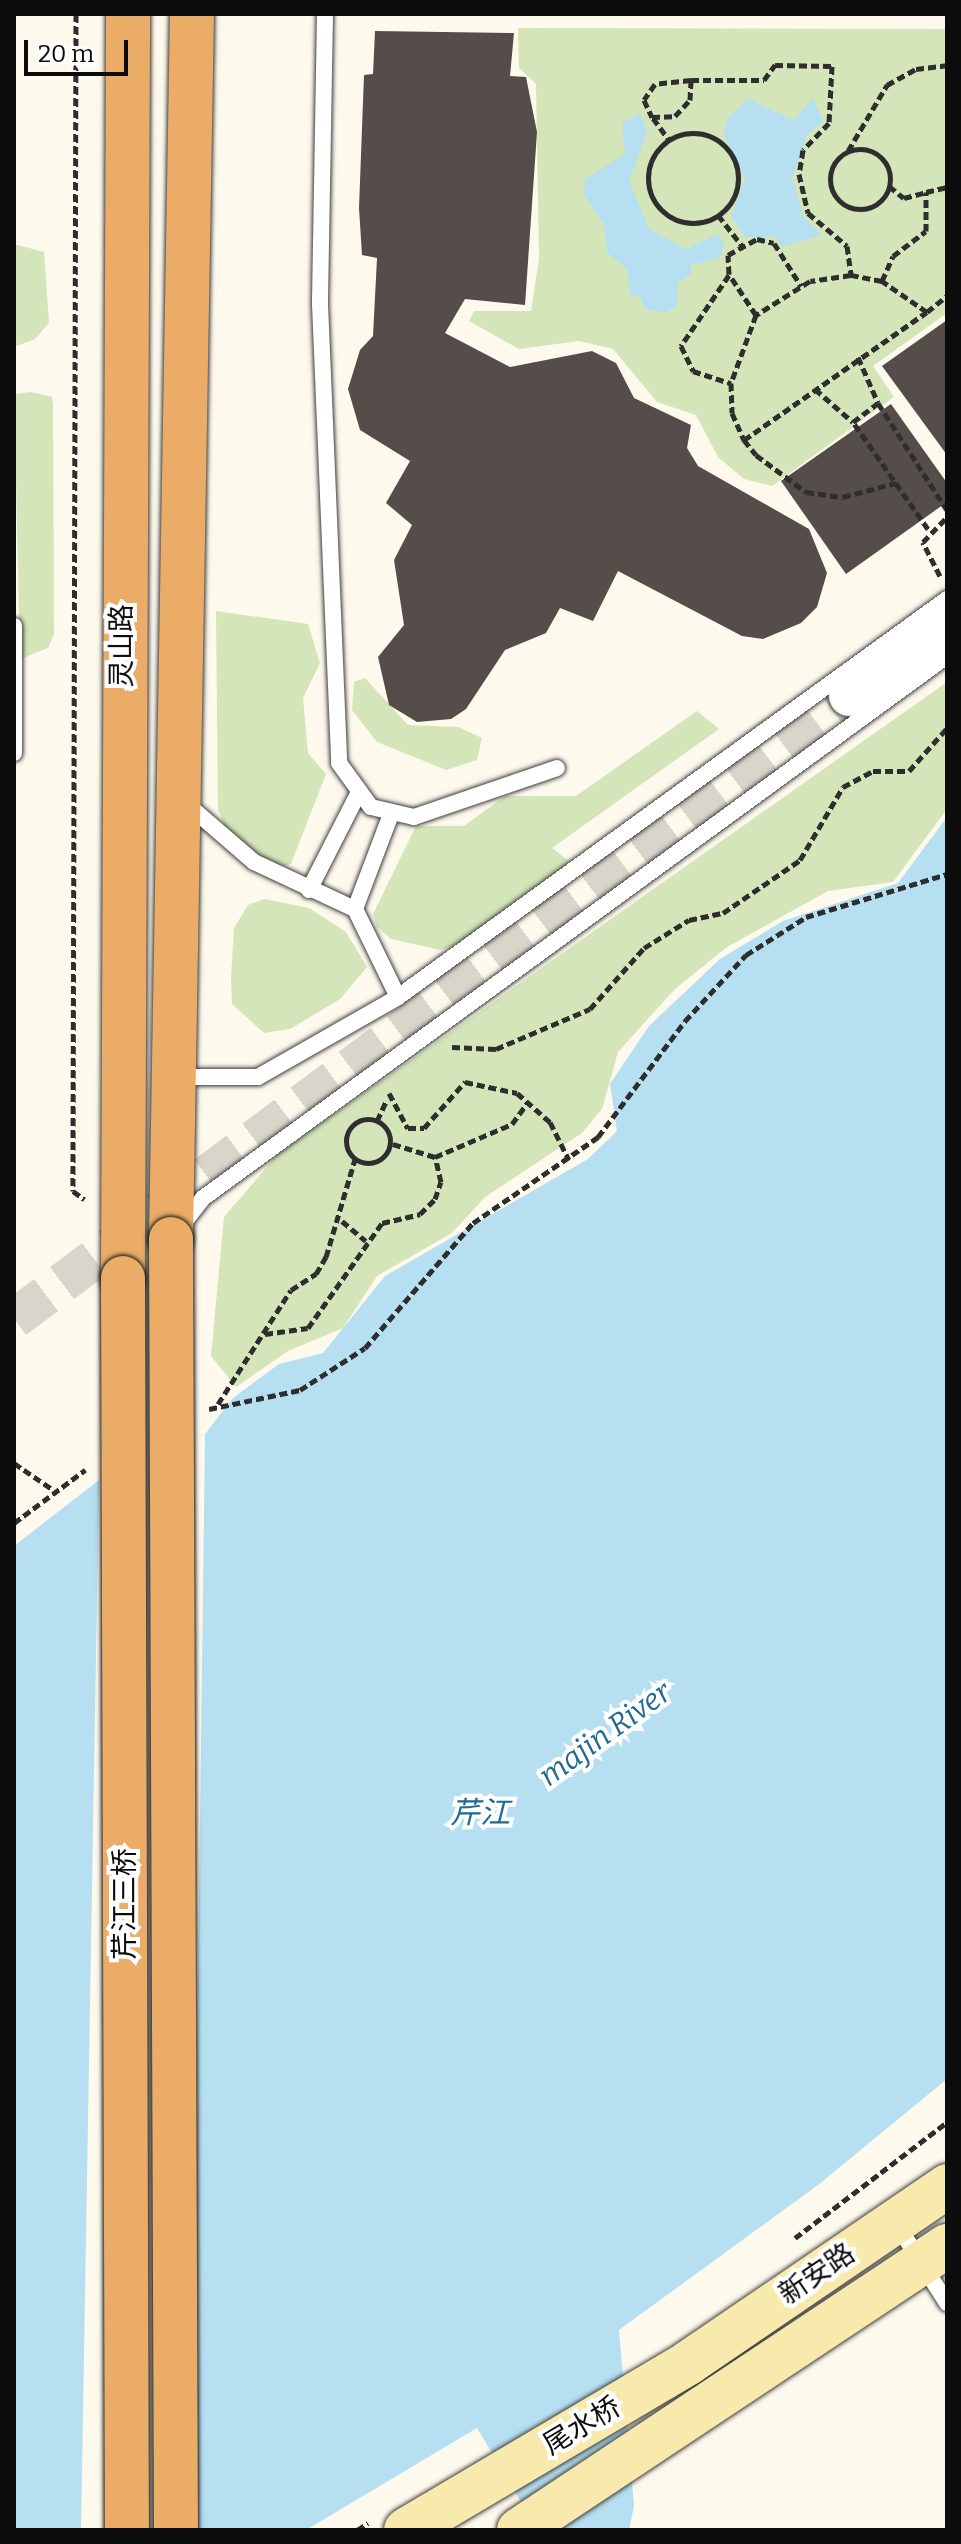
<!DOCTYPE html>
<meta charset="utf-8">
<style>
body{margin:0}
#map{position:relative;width:961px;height:2544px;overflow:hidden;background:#fef9ed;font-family:Bitter,"Noto Sans SC",serif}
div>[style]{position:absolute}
.green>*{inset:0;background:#d3e5b9}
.water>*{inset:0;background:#b6dff1}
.pier>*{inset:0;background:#fef9ed}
.building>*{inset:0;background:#544d49}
.tertiary-tunnel>*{height:40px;margin-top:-20px;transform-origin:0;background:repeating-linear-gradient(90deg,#dad5cb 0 40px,transparent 0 60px)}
.path>*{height:5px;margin-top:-2.5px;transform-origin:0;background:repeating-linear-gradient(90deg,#2e2e2e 0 8px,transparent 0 12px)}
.path>.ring{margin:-2.5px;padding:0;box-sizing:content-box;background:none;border:5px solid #2e2e2e;border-radius:50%}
.roads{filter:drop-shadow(0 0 2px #3f3f3f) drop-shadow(0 0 2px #3f3f3f)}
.service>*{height:16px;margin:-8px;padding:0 8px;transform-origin:8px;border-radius:8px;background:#fff}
.tertiary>*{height:40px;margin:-20px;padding:0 20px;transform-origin:20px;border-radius:20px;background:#fff}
.secondary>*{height:44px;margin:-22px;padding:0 22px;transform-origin:22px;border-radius:22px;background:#f8eaad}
.trunk>*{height:44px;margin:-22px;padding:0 22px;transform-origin:22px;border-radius:22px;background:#eaac66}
.bridges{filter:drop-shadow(0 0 2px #1d1d1d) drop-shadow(0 0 2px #1d1d1d)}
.trunk-bridge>*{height:44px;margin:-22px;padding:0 22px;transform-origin:22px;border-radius:22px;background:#eaac66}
span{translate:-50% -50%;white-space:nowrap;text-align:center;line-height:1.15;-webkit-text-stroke:8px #fff;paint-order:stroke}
.street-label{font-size:28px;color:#0c0c0c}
.water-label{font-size:30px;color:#206a93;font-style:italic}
.frame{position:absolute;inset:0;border:16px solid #0c0c0c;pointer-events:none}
.scale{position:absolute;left:24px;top:40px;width:104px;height:36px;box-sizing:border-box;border:4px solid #0c0c0c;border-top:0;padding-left:10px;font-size:24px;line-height:28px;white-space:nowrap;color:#0c0c0c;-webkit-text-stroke:6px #fff;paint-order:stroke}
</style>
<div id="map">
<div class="green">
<i style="clip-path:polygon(518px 28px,947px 29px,947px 313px,873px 366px,894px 397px,772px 486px,744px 479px,718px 457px,696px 415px,657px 402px,613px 349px,579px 341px,519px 349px,469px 321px,474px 311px,531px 311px,539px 259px,536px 84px,519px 68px)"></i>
<i style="clip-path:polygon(14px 244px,44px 252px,49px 323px,35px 339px,14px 347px)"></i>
<i style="clip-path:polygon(31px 392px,52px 397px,53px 405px,54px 634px,48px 648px,20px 659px,14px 394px)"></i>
<i style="clip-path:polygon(216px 611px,308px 624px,320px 663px,303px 698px,308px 753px,326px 774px,291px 864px,266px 870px,234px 847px,218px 810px)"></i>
<i style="clip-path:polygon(365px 678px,408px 725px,458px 727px,482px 738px,477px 760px,446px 770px,377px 742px,352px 710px,354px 682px)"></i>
<i style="clip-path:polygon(947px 682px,947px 809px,893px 882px,828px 891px,727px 947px,675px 989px,618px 1052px,602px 1109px,582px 1133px,485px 1197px,452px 1233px,377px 1276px,343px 1328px,288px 1351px,236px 1387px,211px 1356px,224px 1217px,278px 1154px)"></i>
<i style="clip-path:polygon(697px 711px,719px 729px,552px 848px,570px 862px,473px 940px,440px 950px,391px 939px,377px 927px,373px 914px,416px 826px,464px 826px,505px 796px,576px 796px)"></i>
<i style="clip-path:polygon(264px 899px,309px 908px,346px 932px,367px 967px,340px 999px,290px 1029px,264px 1033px,232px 1004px,231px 977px,234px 928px,248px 905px)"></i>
</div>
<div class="water">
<i style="clip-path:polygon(813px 98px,823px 121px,807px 135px,792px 178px,804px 217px,822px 235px,782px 247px,775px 237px,745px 237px,731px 216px,745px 179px,723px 134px,728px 118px,748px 99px,794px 120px)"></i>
<i style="clip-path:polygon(640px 114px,647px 132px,629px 181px,649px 229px,686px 249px,718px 234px,724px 245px,720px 258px,691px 265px,691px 275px,678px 282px,677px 306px,666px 312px,646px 310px,639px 295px,630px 295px,627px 269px,607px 252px,604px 225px,584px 195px,585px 179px,625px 154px,622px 123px)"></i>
<i style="clip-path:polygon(947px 817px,947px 2079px,818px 2185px,619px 2330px,634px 2506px,629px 2530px,538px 2530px,477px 2428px,306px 2530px,14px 2530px,14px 1546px,99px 1480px,205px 1434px,233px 1398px,279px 1364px,323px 1353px,385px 1276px,588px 1159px,617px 1131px,610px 1084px,649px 1026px,720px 959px,783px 921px,898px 883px)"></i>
</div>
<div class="pier">
<i style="clip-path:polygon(205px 1434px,191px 2530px,81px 2530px,99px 1480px)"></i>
</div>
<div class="building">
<i style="clip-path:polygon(375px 31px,514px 33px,510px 76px,526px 77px,537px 132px,525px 305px,465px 299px,445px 333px,510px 367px,592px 351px,616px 363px,634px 398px,691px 425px,687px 448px,698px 466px,809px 529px,827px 573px,817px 607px,801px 623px,763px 639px,742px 636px,618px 571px,593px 621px,560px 608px,546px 633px,505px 650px,466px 709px,451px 719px,417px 722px,389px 705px,378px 657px,404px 625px,394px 560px,412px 525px,386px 503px,410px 461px,360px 430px,348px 389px,360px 350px,373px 336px,377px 258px,362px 255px,359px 208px,364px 75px,373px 74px)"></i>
<i style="clip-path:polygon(947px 320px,947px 455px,882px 366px)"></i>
<i style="clip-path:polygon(891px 404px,947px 483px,947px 502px,846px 574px,781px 481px)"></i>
</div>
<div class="tertiary-tunnel">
<i style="left:14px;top:1319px;width:1042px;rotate:-36.73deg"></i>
</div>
<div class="path">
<i style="left:76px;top:14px;width:1177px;rotate:90.15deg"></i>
<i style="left:73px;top:1191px;width:14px;rotate:36deg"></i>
<i style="left:691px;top:80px;width:36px;rotate:174deg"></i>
<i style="left:655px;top:84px;width:19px;rotate:125deg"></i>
<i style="left:644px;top:100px;width:19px;rotate:65deg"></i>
<i style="left:652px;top:117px;width:23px;rotate:-2deg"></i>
<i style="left:675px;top:116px;width:22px;rotate:-47deg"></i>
<i style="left:690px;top:100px;width:20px;rotate:-87deg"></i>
<i style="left:691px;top:80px;width:73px"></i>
<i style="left:764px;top:80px;width:19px;rotate:-54deg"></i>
<i style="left:775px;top:65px;width:57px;rotate:1deg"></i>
<i style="left:832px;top:66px;width:57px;rotate:93deg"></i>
<i style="left:829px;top:123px;width:37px;rotate:134deg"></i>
<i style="left:803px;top:150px;width:24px;rotate:99deg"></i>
<i style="left:799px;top:174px;width:40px;rotate:77deg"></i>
<i style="left:808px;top:213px;width:51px;rotate:40.2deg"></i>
<i style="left:847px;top:246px;width:29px;rotate:82deg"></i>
<i style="left:653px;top:118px;width:27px;rotate:54deg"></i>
<i class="ring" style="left:648px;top:133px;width:85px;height:85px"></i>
<i class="ring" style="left:830px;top:149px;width:55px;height:55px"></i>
<i style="left:848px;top:151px;width:77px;rotate:-59.4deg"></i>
<i style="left:887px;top:85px;width:33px;rotate:-29deg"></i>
<i style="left:916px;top:69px;width:31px;rotate:-7deg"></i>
<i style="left:889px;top:186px;width:19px;rotate:39deg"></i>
<i style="left:904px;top:198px;width:23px;rotate:-15deg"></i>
<i style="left:718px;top:215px;width:41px;rotate:52deg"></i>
<i style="left:729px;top:275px;width:86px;rotate:124.1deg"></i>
<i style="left:681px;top:346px;width:28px;rotate:64deg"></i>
<i style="left:693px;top:371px;width:40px;rotate:18deg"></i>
<i style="left:882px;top:281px;width:27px;rotate:-66deg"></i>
<i style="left:893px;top:256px;width:41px;rotate:-37.1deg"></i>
<i style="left:926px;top:231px;width:39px;rotate:-90deg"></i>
<i style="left:926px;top:192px;width:22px;rotate:-13deg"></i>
<i style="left:927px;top:312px;width:26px;rotate:-39deg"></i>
<i style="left:756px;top:315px;width:49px;rotate:-123.4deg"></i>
<i style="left:729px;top:274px;width:19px;rotate:-93deg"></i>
<i style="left:728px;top:255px;width:33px;rotate:-29deg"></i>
<i style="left:757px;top:239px;width:17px;rotate:13deg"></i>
<i style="left:774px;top:243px;width:51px;rotate:57.9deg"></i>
<i style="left:858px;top:357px;width:50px;rotate:66.5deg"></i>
<i style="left:815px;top:389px;width:50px;rotate:41deg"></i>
<i style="left:744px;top:440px;width:223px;rotate:-35deg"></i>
<i style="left:927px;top:312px;width:55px;rotate:-145.4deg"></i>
<i style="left:882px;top:281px;width:32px;rotate:-169deg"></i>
<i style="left:851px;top:275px;width:41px;rotate:171.7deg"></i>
<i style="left:810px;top:281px;width:64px;rotate:147.8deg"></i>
<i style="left:756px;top:315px;width:72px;rotate:110.2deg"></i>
<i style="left:731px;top:383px;width:30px;rotate:88deg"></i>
<i style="left:732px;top:413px;width:30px;rotate:66deg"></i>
<i style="left:744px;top:440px;width:19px;rotate:51deg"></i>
<i style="left:756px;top:455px;width:62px;rotate:36.5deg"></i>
<i style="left:806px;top:492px;width:37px;rotate:8deg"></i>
<i style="left:843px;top:497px;width:55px;rotate:-14.8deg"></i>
<i style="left:928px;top:529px;width:131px;rotate:-125deg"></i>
<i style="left:853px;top:422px;width:31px;rotate:-37deg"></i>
<i style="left:878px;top:403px;width:127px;rotate:57.2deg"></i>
<i style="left:940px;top:576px;width:38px;rotate:-117deg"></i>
<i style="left:923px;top:542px;width:35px;rotate:-46deg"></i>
<i style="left:452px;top:1047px;width:44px;rotate:2.6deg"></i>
<i style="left:496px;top:1049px;width:102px;rotate:-23.1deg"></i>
<i style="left:590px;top:1009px;width:81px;rotate:-48.5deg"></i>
<i style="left:644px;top:948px;width:53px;rotate:-31.9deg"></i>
<i style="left:689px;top:920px;width:35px;rotate:-12deg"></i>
<i style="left:723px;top:913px;width:93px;rotate:-34.5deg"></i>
<i style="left:800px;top:860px;width:85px;rotate:-59.5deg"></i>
<i style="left:843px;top:787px;width:34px;rotate:-28deg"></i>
<i style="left:873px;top:771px;width:36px"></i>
<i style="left:909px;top:771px;width:57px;rotate:-48.5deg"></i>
<i style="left:389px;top:1093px;width:40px;rotate:62deg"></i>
<i style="left:408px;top:1128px;width:16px"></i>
<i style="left:424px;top:1128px;width:62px;rotate:-48.3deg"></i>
<i style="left:465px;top:1082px;width:53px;rotate:11.9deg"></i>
<i style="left:517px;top:1093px;width:44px;rotate:41.3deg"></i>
<i style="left:550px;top:1122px;width:42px;rotate:63.4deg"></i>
<i class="ring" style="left:346px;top:1119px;width:39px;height:39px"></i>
<i style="left:377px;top:1121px;width:23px;rotate:-65deg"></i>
<i style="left:435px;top:1157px;width:84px;rotate:-23.2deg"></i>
<i style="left:512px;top:1124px;width:27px;rotate:-54deg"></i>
<i style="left:342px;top:1221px;width:31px;rotate:40deg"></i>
<i style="left:265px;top:1334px;width:43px;rotate:-7.9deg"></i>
<i style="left:308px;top:1328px;width:128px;rotate:-54.8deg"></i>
<i style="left:382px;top:1223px;width:39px;rotate:-13deg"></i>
<i style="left:420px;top:1214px;width:21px;rotate:-45deg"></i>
<i style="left:435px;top:1199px;width:18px;rotate:-71deg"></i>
<i style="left:441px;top:1182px;width:26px;rotate:-103deg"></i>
<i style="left:435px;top:1157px;width:47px;rotate:-162.7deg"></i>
<i style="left:218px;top:1404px;width:135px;rotate:-57.4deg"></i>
<i style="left:291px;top:1290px;width:30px;rotate:-33deg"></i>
<i style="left:316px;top:1274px;width:20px;rotate:-60deg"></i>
<i style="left:326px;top:1257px;width:102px;rotate:-73.5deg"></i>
<i style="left:209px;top:1409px;width:93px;rotate:-11.8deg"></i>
<i style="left:300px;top:1390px;width:77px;rotate:-32.9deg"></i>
<i style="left:365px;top:1348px;width:165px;rotate:-49.2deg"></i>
<i style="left:473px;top:1223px;width:152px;rotate:-34.5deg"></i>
<i style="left:598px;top:1137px;width:145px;rotate:-53.1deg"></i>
<i style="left:685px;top:1021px;width:90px;rotate:-47.3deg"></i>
<i style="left:746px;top:955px;width:71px;rotate:-32.3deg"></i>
<i style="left:806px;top:917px;width:147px;rotate:-17deg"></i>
<i style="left:14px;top:1463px;width:46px;rotate:34.4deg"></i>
<i style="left:14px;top:1523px;width:89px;rotate:-36.7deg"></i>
<i style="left:795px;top:2238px;width:191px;rotate:-37.3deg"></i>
<i style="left:357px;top:2530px;width:13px;rotate:-32deg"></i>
</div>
<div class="roads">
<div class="service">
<i style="left:325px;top:14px;width:290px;rotate:91deg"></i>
<i style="left:320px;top:304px;width:459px;rotate:87.6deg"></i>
<i style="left:339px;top:763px;width:54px;rotate:54deg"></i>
<i style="left:371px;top:807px;width:44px;rotate:13.1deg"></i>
<i style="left:414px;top:817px;width:151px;rotate:-18.9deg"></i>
<i style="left:14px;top:626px;width:127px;rotate:90deg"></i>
<i style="left:188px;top:805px;width:87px;rotate:40.8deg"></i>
<i style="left:254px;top:862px;width:111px;rotate:25deg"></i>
<i style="left:355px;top:909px;width:98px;rotate:64deg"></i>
<i style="left:309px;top:890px;width:108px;rotate:-63deg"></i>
<i style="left:355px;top:909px;width:102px;rotate:-69.2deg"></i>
<i style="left:176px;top:1077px;width:82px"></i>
<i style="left:258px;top:1077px;width:161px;rotate:-29.7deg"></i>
<i style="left:398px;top:997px;width:678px;rotate:-35.94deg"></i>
<i style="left:182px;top:1225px;width:34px;rotate:-52deg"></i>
<i style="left:203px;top:1198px;width:920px;rotate:-36.07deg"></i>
<i style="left:896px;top:2223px;width:95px;rotate:57.5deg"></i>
</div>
<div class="tertiary">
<i style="left:849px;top:696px;width:122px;rotate:-36.3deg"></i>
</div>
<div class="secondary">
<i style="left:406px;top:2530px;width:328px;rotate:-30.6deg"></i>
<i style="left:688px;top:2363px;width:314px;rotate:-34.3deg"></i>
<i style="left:519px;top:2530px;width:514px;rotate:-33.57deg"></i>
</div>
<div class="trunk">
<i style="left:171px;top:1239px;width:1225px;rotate:-89.02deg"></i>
<i style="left:123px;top:1278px;width:1264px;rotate:-89.77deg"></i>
</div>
</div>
<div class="bridges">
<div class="trunk-bridge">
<i style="left:171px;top:1239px;width:1291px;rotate:89.78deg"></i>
<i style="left:123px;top:1278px;width:1252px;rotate:89.82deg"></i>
</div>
</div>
<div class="street-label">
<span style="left:122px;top:646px;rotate:-90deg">灵山路</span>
<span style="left:125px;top:1904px;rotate:-90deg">芹江三桥</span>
<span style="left:817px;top:2274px;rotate:-34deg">新安路</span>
<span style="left:582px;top:2426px;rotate:-31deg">尾水桥</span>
</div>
<div class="water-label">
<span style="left:605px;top:1734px;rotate:-36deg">majin River</span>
<span style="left:480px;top:1813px">芹江</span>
</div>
<div class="frame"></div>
<div class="scale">20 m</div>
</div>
